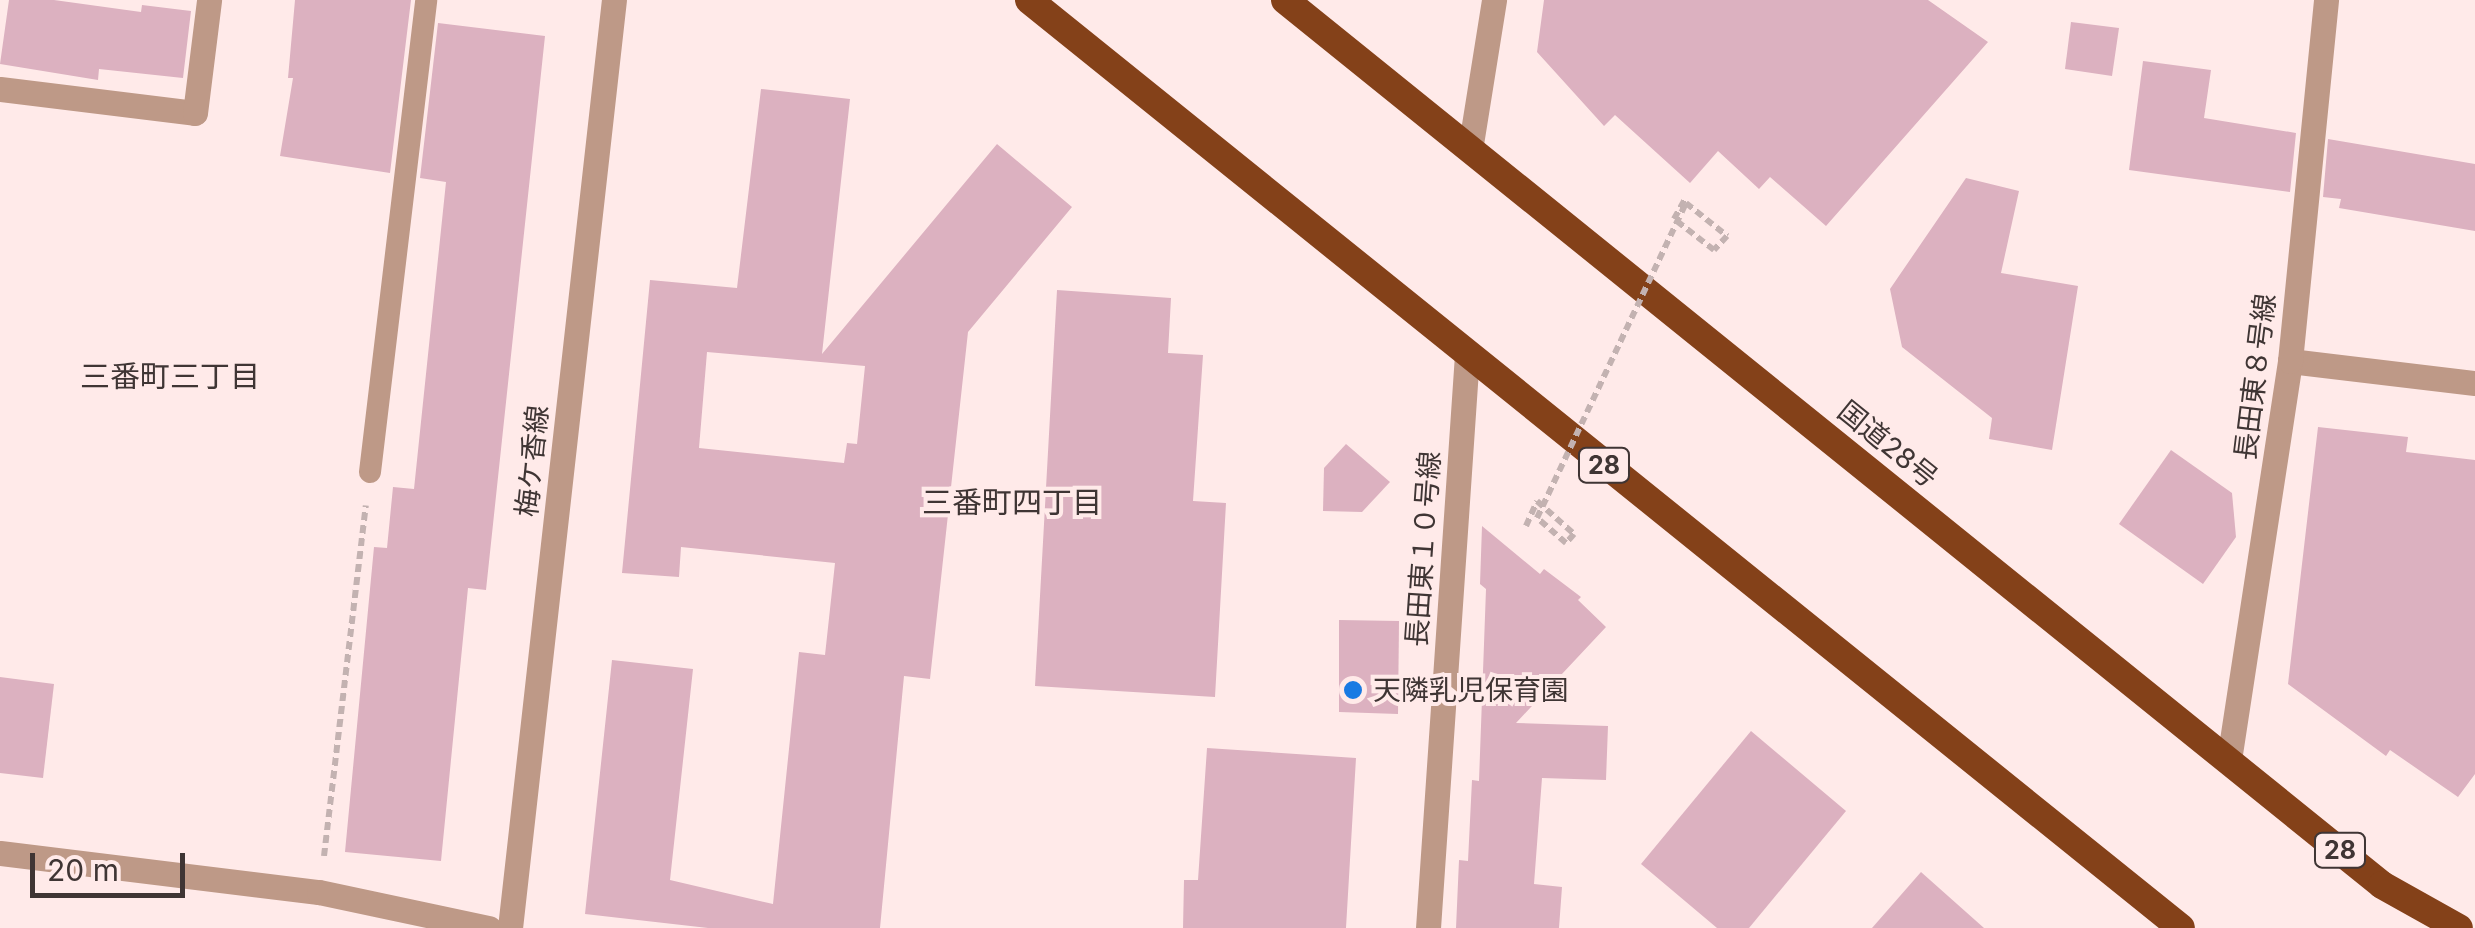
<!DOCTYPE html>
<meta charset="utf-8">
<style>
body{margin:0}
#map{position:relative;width:2475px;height:928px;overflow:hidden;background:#ffeae9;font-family:Inter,"Noto Sans JP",sans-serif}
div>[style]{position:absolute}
.building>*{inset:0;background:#dcb1c0}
.path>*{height:6px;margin-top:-3px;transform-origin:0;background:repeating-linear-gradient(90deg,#c3b2b1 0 8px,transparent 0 13px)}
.service>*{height:22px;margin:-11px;padding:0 11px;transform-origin:11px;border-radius:11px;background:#be9987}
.minor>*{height:25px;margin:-12.5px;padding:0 12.5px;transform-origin:12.5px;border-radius:12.5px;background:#be9987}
.tertiary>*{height:25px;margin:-12.5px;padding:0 12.5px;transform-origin:12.5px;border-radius:12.5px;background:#be9987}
.trunk>*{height:28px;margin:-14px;padding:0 14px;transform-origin:14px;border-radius:14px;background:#844119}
.path-bridge>*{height:6px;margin-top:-3px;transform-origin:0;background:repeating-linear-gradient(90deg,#c3b2b1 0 8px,transparent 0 13px)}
.dots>*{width:28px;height:28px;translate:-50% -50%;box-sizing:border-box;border:5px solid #ffeae9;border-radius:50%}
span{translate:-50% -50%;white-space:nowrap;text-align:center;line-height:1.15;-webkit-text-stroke:8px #ffeae9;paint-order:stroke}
.shield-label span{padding:2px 8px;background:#ffeae9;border:2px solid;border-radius:8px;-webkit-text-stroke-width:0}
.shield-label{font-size:25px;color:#3f3534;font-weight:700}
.street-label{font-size:28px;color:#3f3534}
.poi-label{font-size:28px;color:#3f3534}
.left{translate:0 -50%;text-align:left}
.neighbourhood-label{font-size:30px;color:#3f3534}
.scale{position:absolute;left:30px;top:853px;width:155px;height:45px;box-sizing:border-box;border:5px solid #3f3534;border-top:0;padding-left:12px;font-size:30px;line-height:35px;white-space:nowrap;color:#3f3534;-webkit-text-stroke:8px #ffeae9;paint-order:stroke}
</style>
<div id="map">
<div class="building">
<i style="clip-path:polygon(9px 0,54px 0,141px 12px,142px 5px,191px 11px,183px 78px,99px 69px,98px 80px,0 64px)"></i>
<i style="clip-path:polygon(295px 0,411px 0,390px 173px,280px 156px,293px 78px,288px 78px)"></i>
<i style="clip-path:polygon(1544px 0,1928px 0,1988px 42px,1826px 226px,1770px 177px,1759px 189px,1718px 151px,1690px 183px,1615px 115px,1604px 126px,1537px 52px)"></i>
<i style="clip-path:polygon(2071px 22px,2119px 28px,2112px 76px,2065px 69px)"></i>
<i style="clip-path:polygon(438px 23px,545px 36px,486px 590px,468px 588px,441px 861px,345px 852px,374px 547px,387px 548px,393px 487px,414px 489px,446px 182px,420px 178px)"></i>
<i style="clip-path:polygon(2143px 61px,2211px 70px,2204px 118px,2296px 133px,2290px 192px,2129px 170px)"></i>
<i style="clip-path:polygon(evenodd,761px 89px,850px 99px,822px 354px,997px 144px,1072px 207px,968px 332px,930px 679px,904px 676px,880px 928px,708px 928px,585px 914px,612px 660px,693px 669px,670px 880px,773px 904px,799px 652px,825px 655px,835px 563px,681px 547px,679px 577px,622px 573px,650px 280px,737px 288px,761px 89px,707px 352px,865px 366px,857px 444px,847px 443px,844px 463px,699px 448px,707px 352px)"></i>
<i style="clip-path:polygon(2328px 139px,2475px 164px,2475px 231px,2339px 208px,2341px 199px,2323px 197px)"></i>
<i style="clip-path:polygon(1966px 178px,2019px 191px,2001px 273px,2078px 286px,2052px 450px,1989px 439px,1992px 418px,1902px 347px,1890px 289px)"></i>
<i style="clip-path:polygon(1057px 290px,1171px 298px,1168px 353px,1203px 355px,1193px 501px,1226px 503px,1215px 697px,1035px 686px)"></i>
<i style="clip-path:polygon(2318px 427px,2408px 437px,2406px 452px,2475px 460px,2475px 774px,2458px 797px,2390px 750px,2386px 756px,2288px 684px)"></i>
<i style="clip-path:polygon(1346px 444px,1390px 482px,1362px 512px,1323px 511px,1324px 468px)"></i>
<i style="clip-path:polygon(2171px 450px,2232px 493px,2236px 537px,2203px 584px,2119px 524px)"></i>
<i style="clip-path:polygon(1482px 526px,1540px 574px,1544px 569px,1581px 597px,1578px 600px,1606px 627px,1516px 723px,1608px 726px,1606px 780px,1542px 778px,1534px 884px,1562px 887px,1559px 928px,1456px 928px,1459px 860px,1468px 861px,1472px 780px,1479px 781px,1486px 589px,1480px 584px)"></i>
<i style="clip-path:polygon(1339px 620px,1399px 621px,1398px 714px,1339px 712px)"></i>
<i style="clip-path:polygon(0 677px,54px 684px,43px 778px,0 773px)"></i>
<i style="clip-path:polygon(1751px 731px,1846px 811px,1749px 928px,1717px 928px,1641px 864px)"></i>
<i style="clip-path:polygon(1207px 748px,1356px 758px,1346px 928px,1183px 928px,1184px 880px,1198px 880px)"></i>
<i style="clip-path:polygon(1921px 872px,1984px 928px,1872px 928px)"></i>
</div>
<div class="path">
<i style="left:1686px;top:203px;width:53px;rotate:38.8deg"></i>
<i style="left:1727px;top:236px;width:19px;rotate:133deg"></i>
<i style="left:1714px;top:250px;width:51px;rotate:-142.2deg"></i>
<i style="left:1674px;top:219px;width:25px;rotate:-61deg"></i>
<i style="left:1526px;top:526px;width:27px;rotate:-66deg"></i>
<i style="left:1537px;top:501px;width:50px;rotate:41.7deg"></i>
<i style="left:1574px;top:534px;width:12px;rotate:132deg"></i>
<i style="left:1566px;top:543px;width:38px;rotate:-139deg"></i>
<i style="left:324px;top:856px;width:353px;rotate:-83.2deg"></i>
</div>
<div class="service">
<i style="left:370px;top:472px;width:475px;rotate:-83.2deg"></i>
</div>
<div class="minor">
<i style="left:0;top:89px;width:196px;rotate:7deg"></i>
<i style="left:195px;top:113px;width:114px;rotate:-82.9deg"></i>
<i style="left:1470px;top:150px;width:152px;rotate:-80.9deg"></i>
<i style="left:2290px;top:361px;width:186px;rotate:6.8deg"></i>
<i style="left:2229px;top:760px;width:404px;rotate:-81.3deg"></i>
<i style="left:2290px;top:361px;width:363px;rotate:-84.3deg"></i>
<i style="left:0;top:853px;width:321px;rotate:7deg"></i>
<i style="left:319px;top:892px;width:174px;rotate:12deg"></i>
<i style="left:1428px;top:928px;width:574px;rotate:-86.11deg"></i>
</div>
<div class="tertiary">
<i style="left:510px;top:928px;width:934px;rotate:-83.61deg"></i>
</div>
<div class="trunk">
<i style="left:1029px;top:0;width:1479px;rotate:38.85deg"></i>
<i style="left:1285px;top:0;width:1409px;rotate:38.89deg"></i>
<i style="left:2382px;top:885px;width:88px;rotate:29.2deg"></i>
</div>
<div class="path-bridge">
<i style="left:1537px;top:518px;width:348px;rotate:-64.7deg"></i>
</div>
<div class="dots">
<i style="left:1353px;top:690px;background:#197ae3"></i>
</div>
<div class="shield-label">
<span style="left:1604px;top:465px">28</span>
<span style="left:2340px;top:850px">28</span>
</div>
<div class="street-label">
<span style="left:2255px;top:377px;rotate:-83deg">長田東８号線</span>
<span style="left:1888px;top:444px;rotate:39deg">国道28号</span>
<span style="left:532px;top:461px;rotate:-84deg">梅ケ香線</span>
<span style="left:1423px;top:549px;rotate:-86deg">長田東１０号線</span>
</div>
<div class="poi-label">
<span class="left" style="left:1373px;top:690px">天隣乳児保育園</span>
</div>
<div class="neighbourhood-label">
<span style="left:170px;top:376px">三番町三丁目</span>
<span style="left:1012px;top:502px">三番町四丁目</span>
</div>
<div class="scale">20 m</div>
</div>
